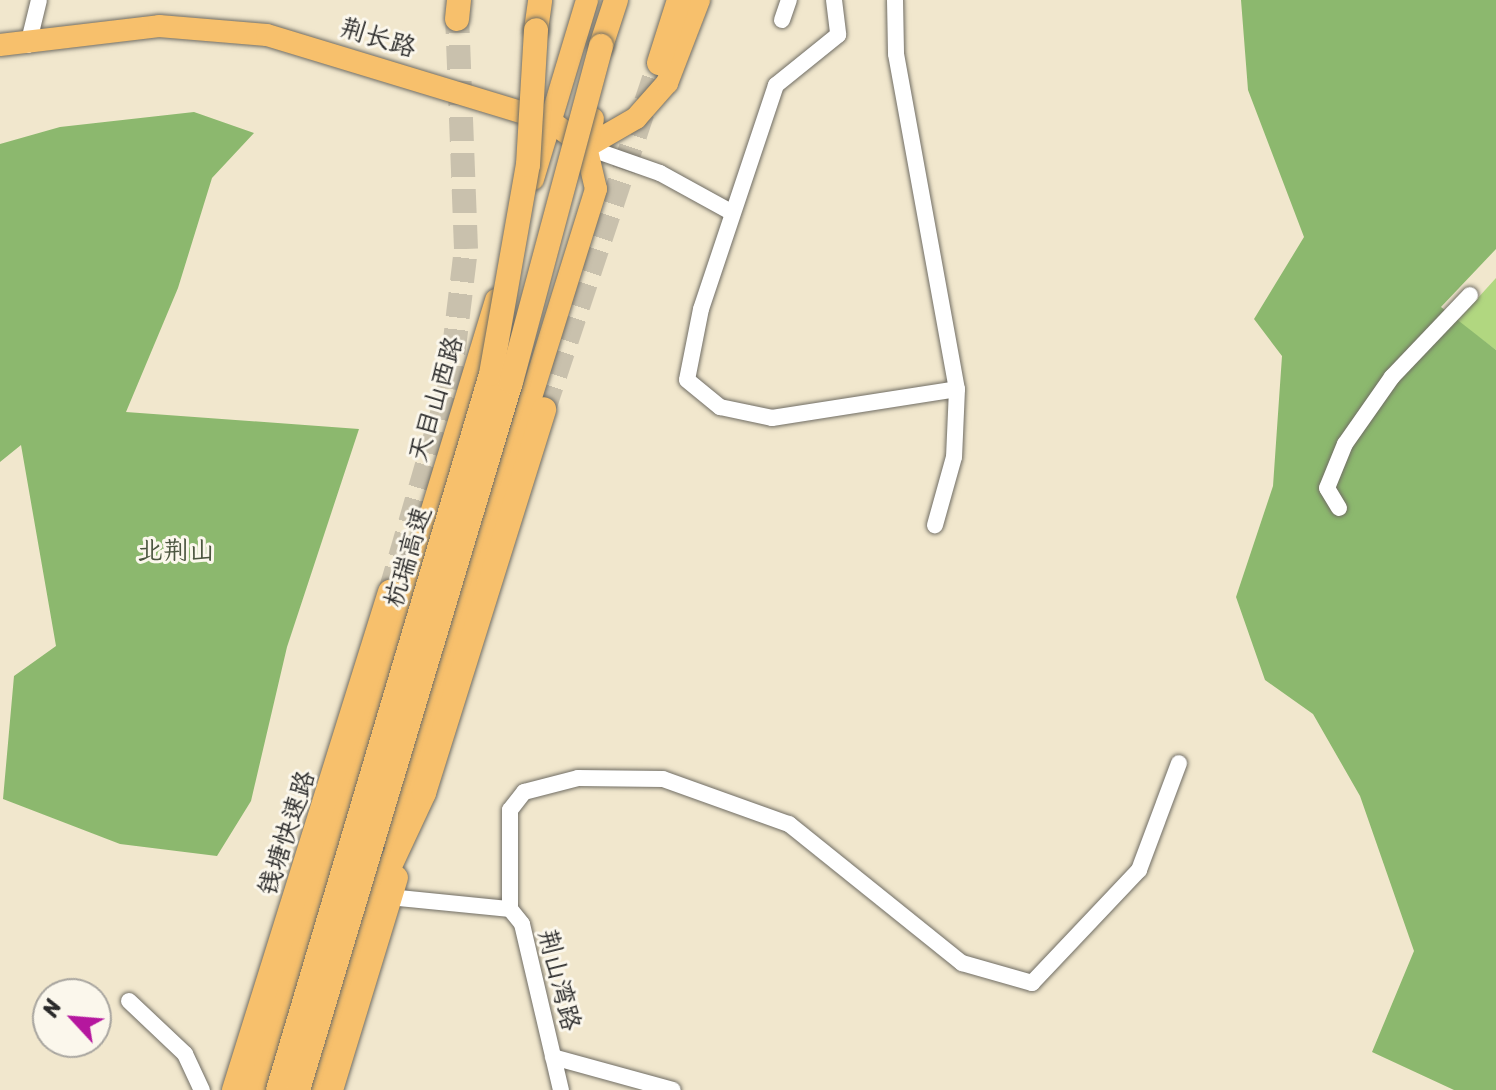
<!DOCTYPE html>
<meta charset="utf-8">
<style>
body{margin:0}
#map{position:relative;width:1496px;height:1090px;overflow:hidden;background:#f1e7cd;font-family:Sriracha,"LXGW WenKai TC",sans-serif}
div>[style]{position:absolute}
.green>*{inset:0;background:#b1d780}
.forest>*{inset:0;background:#8cb86e}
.highway-tunnel>*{height:24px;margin-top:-12px;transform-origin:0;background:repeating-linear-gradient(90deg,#c9c1ad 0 24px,transparent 0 36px)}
.roads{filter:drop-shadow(0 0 2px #706d64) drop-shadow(0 0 2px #706d64)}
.minor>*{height:16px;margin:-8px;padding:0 8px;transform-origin:8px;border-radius:8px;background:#fff}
.major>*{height:22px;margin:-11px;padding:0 11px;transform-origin:11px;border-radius:11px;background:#f7c06c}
.highway>*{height:24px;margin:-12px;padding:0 12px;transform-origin:12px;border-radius:12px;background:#f7c06c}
.bridges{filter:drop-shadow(0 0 2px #706d64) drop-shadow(0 0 2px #706d64)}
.highway-bridge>*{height:24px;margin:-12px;padding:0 12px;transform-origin:12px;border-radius:12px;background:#f7c06c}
span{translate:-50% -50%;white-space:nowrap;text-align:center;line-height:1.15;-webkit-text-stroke:6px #fbf7ec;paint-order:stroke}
.street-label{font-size:26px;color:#2b2b2b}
.park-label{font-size:26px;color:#4c5640}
.north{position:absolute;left:32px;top:978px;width:80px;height:80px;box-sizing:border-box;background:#fbf7ec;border:2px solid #a8a59f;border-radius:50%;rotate:296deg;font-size:22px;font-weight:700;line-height:32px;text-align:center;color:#2b2b2b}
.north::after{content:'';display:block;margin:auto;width:28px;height:36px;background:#b5179e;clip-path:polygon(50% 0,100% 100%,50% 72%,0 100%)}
</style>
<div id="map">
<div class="green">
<i style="clip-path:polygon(1496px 278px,1496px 350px,1457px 321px)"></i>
</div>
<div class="forest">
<i style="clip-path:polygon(1241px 0,1496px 0,1496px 249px,1441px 307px,1496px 350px,1496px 1090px,1454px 1090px,1372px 1052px,1414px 951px,1360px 796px,1313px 714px,1265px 680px,1236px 597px,1273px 486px,1282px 356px,1254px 319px,1304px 237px,1248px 90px)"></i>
<i style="clip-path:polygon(194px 112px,254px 133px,212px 178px,178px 288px,126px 412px,359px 429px,287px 647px,251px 801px,217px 856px,120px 844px,3px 799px,14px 676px,56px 646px,21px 445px,0 462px,0 144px,60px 127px)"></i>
</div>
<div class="highway-tunnel">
<i style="left:544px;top:409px;width:365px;rotate:-71.6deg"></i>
<i style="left:390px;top:592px;width:211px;rotate:-73.8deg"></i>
<i style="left:449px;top:389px;width:141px;rotate:-83.1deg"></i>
<i style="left:466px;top:249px;width:230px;rotate:-92.2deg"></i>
</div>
<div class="roads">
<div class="minor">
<i style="left:834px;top:0;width:35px;rotate:83deg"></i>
<i style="left:838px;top:35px;width:80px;rotate:141.1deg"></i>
<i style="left:776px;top:85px;width:236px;rotate:108.5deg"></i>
<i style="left:701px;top:309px;width:72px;rotate:101.2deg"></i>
<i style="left:687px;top:380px;width:43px;rotate:39.3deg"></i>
<i style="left:720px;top:407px;width:53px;rotate:11.9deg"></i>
<i style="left:772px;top:418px;width:187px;rotate:-8.9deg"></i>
<i style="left:957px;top:389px;width:68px;rotate:92.5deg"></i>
<i style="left:954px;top:457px;width:71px;rotate:105.6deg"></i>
<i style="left:895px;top:0;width:54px;rotate:88.9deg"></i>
<i style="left:896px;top:54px;width:341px;rotate:79.7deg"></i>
<i style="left:782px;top:20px;width:21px;rotate:-71deg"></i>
<i style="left:28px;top:45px;width:46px;rotate:-76.3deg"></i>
<i style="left:586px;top:147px;width:78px;rotate:19.4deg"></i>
<i style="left:660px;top:173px;width:81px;rotate:28.8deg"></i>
<i style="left:1339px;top:508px;width:23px;rotate:-121deg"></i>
<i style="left:1327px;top:488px;width:48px;rotate:-67.8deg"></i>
<i style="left:1345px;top:444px;width:82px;rotate:-55deg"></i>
<i style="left:1392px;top:377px;width:113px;rotate:-46.4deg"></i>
<i style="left:389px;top:897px;width:122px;rotate:5.7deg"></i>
<i style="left:510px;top:909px;width:19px;rotate:51deg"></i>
<i style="left:522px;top:924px;width:171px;rotate:76.8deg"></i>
<i style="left:510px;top:909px;width:99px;rotate:-90deg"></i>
<i style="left:510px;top:810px;width:23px;rotate:-52deg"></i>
<i style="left:524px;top:792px;width:56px;rotate:-14.5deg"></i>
<i style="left:578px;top:778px;width:85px;rotate:0.7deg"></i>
<i style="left:663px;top:779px;width:134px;rotate:19.7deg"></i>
<i style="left:789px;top:824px;width:222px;rotate:38.8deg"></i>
<i style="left:962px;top:963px;width:73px;rotate:15.9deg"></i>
<i style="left:1032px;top:983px;width:156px;rotate:-46.6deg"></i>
<i style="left:1139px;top:870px;width:114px;rotate:-69.5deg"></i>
<i style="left:129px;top:1001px;width:77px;rotate:43.4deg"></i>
<i style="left:185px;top:1054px;width:40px;rotate:65deg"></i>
<i style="left:553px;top:1057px;width:124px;rotate:15.4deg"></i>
</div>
<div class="major">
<i style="left:0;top:45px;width:160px;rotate:-6.8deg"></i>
<i style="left:159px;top:26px;width:108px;rotate:4.8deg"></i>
<i style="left:267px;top:35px;width:296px;rotate:16.9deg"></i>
<i style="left:550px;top:121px;width:44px;rotate:35.8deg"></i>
<i style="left:586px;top:147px;width:58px;rotate:-30.1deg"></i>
<i style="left:636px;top:118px;width:47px;rotate:-48.5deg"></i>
<i style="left:667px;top:83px;width:89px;rotate:-68.9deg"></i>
<i style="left:533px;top:179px;width:187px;rotate:-73.2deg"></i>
<i style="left:393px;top:840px;width:682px;rotate:-72.68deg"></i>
<i style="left:596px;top:189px;width:43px;rotate:-103.4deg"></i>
<i style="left:586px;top:147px;width:29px;rotate:-76deg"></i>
<i style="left:255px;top:1090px;width:826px;rotate:-73.03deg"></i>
<i style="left:319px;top:1090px;width:219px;rotate:-73.8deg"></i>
</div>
<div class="highway">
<i style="left:457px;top:19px;width:19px;rotate:-84deg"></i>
<i style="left:536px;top:30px;width:30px;rotate:-82deg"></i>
<i style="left:601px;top:46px;width:48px;rotate:-71.9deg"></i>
<i style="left:659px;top:63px;width:66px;rotate:-72.4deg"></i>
<i style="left:376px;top:896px;width:114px;rotate:-65deg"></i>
<i style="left:424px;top:793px;width:402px;rotate:-72.6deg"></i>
<i style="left:234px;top:1090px;width:522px;rotate:-72.61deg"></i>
<i style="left:331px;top:1090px;width:222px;rotate:-73deg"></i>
</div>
</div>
<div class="bridges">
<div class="highway-bridge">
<i style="left:278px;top:1090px;width:747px;rotate:-73.43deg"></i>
<i style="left:491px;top:374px;width:212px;rotate:-80deg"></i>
<i style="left:528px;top:165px;width:135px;rotate:-86.6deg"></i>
<i style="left:298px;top:1090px;width:739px;rotate:-73.26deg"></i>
<i style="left:511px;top:382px;width:348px;rotate:-75deg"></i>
</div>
</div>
<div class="street-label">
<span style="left:378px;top:38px;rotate:17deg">荆长路</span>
<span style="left:436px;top:399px;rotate:-73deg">天目山西路</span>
<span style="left:408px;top:557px;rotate:-73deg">杭瑞高速</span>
<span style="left:287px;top:833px;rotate:-72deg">钱塘快速路</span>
<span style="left:559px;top:980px;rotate:76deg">荆山湾路</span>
</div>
<div class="park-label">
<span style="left:176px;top:551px">北荆山</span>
</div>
<div class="north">N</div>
</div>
